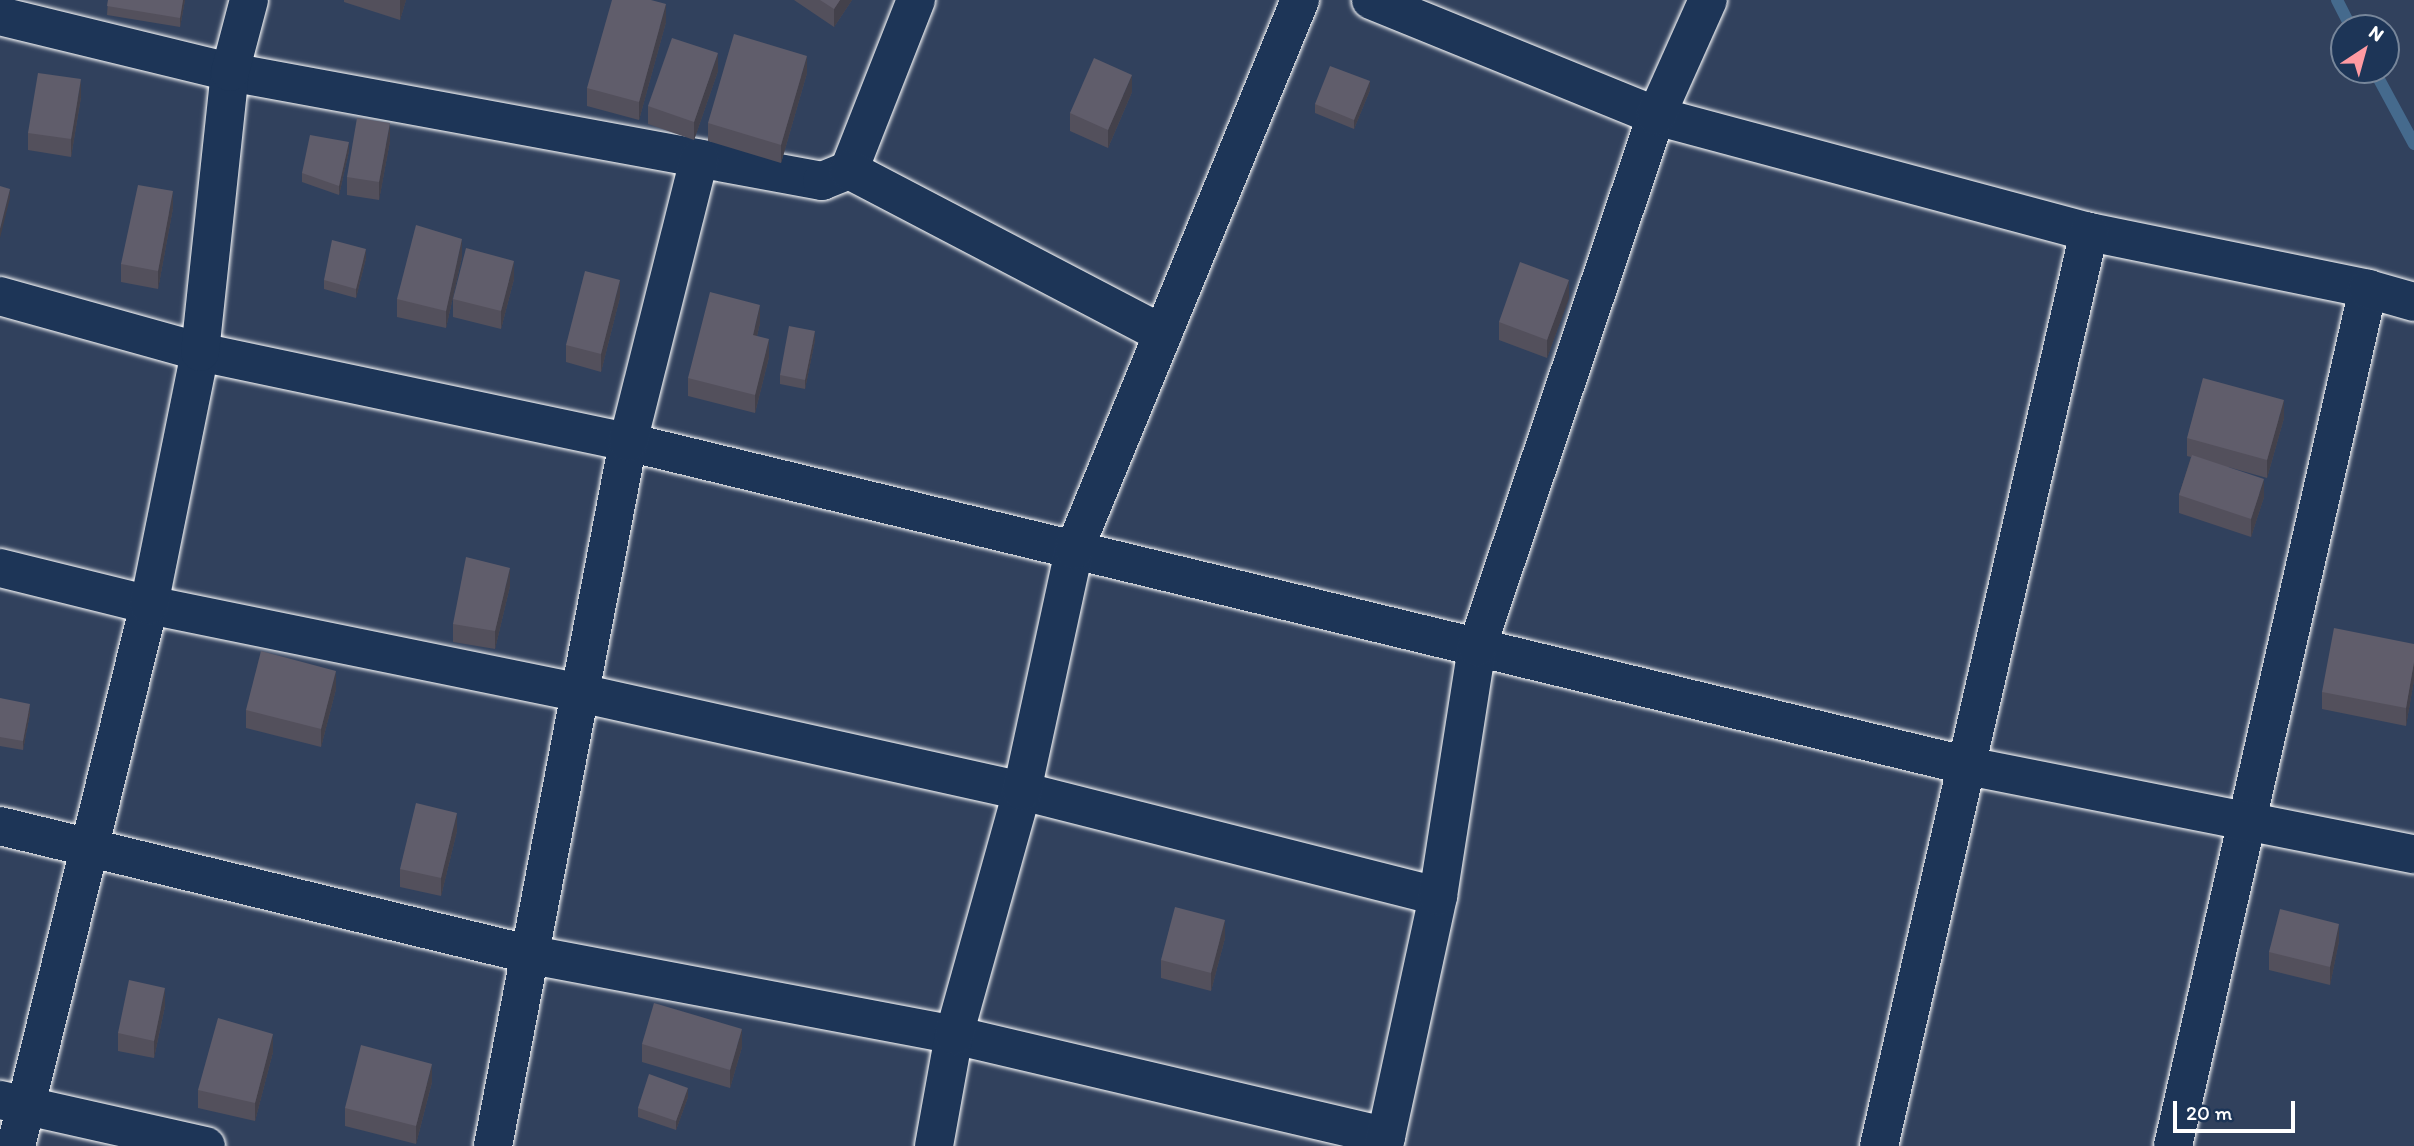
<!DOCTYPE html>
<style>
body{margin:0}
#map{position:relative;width:2414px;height:1146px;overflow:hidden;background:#31415d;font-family:Itim,sans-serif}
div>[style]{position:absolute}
.stream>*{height:12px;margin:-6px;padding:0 6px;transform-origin:6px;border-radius:6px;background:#456a8d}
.roads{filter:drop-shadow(0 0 2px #fff) drop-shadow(0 0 2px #fff)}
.minor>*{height:38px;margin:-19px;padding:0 19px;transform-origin:19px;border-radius:19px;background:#1d3557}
.wall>*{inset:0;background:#53505c}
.shaded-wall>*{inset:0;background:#43414b}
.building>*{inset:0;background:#605d6b}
span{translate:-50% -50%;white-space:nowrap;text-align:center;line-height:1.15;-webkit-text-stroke:5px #1d3557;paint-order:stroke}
.north{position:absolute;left:2330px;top:14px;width:70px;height:70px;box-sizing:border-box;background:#1d3557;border:2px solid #77869a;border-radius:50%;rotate:36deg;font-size:19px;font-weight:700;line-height:28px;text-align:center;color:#fff}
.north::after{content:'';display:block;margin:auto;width:24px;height:32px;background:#ff9aa2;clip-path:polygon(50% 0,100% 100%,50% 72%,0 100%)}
.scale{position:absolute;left:2173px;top:1101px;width:122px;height:32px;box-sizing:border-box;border:4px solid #fff;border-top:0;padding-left:9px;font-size:21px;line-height:24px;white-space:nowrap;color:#fff;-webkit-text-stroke:5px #1d3557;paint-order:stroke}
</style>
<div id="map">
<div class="stream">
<i style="left:2337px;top:0;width:31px;rotate:63deg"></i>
<i style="left:2374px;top:70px;width:84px;rotate:61.6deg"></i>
</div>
<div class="roads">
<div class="minor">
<i style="left:1371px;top:0;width:308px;rotate:22.1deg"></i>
<i style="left:1656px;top:116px;width:448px;rotate:15deg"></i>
<i style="left:2089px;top:232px;width:285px;rotate:11.5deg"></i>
<i style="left:2368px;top:289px;width:879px;rotate:102.82deg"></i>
<i style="left:0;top:16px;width:237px;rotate:13.7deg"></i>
<i style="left:230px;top:72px;width:602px;rotate:10.43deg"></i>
<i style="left:822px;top:181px;width:29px;rotate:-22deg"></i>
<i style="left:849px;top:170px;width:183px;rotate:-68.5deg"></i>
<i style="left:849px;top:170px;width:354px;rotate:27.6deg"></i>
<i style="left:2368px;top:289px;width:48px;rotate:15.8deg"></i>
<i style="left:0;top:296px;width:208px;rotate:15.6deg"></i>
<i style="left:200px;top:352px;width:437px;rotate:11.9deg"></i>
<i style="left:628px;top:442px;width:1379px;rotate:13.59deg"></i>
<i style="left:1968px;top:766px;width:455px;rotate:11.2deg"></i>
<i style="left:0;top:568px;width:154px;rotate:13.9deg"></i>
<i style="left:149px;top:605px;width:440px;rotate:11.5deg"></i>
<i style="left:580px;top:693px;width:453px;rotate:12.5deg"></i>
<i style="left:1022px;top:791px;width:429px;rotate:14.2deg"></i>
<i style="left:0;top:826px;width:547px;rotate:13.63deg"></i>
<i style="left:532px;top:955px;width:430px;rotate:10.7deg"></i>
<i style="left:954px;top:1035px;width:444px;rotate:13.2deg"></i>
<i style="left:0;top:1100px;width:211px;rotate:12.6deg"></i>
<i style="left:16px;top:1146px;width:557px;rotate:-76.19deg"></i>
<i style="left:149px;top:605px;width:258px;rotate:-78.6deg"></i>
<i style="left:200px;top:352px;width:282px;rotate:-83.9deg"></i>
<i style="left:230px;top:72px;width:74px;rotate:-75.2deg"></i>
<i style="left:493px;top:1146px;width:717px;rotate:-79.14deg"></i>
<i style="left:628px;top:442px;width:292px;rotate:-75.9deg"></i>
<i style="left:934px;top:1146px;width:113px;rotate:-79.8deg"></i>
<i style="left:954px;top:1035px;width:253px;rotate:-74.4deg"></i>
<i style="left:1022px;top:791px;width:247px;rotate:-77.8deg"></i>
<i style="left:1074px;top:550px;width:595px;rotate:-67.66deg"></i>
<i style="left:1384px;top:1146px;width:256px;rotate:-77.8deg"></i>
<i style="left:1438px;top:896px;width:252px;rotate:-81.1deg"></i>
<i style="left:1477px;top:647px;width:560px;rotate:-71.37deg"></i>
<i style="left:1656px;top:116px;width:127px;rotate:-65.9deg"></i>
<i style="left:1879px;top:1146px;width:938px;rotate:-77.06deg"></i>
</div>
</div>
<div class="wall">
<i style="clip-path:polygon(108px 0,185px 0,180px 27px,107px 15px)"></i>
<i style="clip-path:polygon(344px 0,406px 0,400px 20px,344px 2px)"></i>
<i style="clip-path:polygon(794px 0,852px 0,834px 27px)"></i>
<i style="clip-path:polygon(666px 22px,639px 120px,587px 106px,587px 88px)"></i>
<i style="clip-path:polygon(718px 71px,694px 140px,648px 124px,648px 106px)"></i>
<i style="clip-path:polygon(807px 73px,781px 163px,708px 141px,708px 123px)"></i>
<i style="clip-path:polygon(1370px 90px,1354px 129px,1315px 113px,1315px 104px)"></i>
<i style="clip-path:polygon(1132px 92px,1108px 148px,1070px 131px,1070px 113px)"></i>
<i style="clip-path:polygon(81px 97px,71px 157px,28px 150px,28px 133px)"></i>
<i style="clip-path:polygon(390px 141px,379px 200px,347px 195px,347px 177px)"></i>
<i style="clip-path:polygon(349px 151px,339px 195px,302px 182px,302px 173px)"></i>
<i style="clip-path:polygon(173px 208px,158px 289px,121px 282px,121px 264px)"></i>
<i style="clip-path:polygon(462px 257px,446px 328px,397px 317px,397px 299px)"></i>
<i style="clip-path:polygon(366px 258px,356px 298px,324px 289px,324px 280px)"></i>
<i style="clip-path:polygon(514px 279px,501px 329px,453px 317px,453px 299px)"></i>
<i style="clip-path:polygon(620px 297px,601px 372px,566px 362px,566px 345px)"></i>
<i style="clip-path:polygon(1569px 298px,1547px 358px,1499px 340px,1499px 322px)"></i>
<i style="clip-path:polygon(760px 323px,757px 336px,769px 357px,755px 413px,688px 396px,688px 378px)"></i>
<i style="clip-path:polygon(815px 340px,805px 389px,780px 384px,780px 375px)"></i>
<i style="clip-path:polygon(2284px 418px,2267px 478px,2228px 467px,2264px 497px,2251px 537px,2179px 513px,2179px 495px,2191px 457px,2187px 456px,2187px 438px)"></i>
<i style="clip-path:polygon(510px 586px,495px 649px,453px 642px,453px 624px)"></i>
<i style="clip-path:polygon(2414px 644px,2414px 680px,2406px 726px,2322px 709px,2322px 692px)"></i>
<i style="clip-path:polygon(336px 689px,321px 747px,246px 728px,246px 710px)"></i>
<i style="clip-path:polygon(0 698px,30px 713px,23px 750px,0 746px)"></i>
<i style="clip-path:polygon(457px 831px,441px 896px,400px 887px,400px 869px)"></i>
<i style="clip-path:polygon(1225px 938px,1211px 991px,1161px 978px,1161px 960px)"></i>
<i style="clip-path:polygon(2339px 941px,2330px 985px,2269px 970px,2269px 952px)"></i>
<i style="clip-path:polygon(165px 1006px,154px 1058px,118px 1051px,118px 1033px)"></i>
<i style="clip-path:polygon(642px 1044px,742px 1047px,730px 1088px,642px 1062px)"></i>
<i style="clip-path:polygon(273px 1052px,255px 1121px,198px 1108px,198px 1090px)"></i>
<i style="clip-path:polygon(432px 1082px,416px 1144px,345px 1126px,345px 1108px)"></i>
<i style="clip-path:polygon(688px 1097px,676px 1130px,638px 1117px,638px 1108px)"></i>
</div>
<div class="shaded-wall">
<i style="clip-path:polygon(183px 0,185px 0,180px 27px,180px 18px)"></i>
<i style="clip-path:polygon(400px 0,406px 0,400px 20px)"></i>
<i style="clip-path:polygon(840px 0,852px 0,834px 27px,834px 9px)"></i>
<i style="clip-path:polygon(666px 4px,666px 22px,639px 120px,639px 102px)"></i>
<i style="clip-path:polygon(718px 53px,718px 71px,694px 140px,694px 122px)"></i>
<i style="clip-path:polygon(807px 56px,807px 73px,781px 163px,781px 145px)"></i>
<i style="clip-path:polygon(1132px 75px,1132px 92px,1108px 148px,1108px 130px)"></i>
<i style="clip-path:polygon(81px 79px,81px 97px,71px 157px,71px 139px)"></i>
<i style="clip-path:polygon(1370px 81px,1370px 90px,1354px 129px,1354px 120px)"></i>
<i style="clip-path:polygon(390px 123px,390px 141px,379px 200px,379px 182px)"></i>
<i style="clip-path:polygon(349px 142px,349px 151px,339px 195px,339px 186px)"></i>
<i style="clip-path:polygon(10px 189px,10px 198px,0 238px,0 229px)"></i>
<i style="clip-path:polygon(173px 191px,173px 208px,158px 289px,158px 271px)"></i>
<i style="clip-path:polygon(462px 239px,462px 257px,446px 328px,446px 311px)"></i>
<i style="clip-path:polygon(366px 249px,366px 258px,356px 298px,356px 289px)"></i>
<i style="clip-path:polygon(514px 261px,514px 279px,501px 329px,501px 311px)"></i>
<i style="clip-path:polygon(620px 280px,620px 297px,601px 372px,601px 354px)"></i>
<i style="clip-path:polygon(1569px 280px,1569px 298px,1547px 358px,1547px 340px)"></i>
<i style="clip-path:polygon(760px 305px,760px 323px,753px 353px,753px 335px)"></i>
<i style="clip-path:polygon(815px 331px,815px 340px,805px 389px,805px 380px)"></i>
<i style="clip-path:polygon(769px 339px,769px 357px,755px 413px,755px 395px)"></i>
<i style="clip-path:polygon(2284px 400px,2284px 418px,2267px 478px,2267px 460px)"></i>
<i style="clip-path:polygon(2264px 479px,2264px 497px,2251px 537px,2251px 519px)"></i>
<i style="clip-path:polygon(510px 568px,510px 586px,495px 649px,495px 631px)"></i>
<i style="clip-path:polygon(2414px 662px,2414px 680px,2406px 726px,2406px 708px)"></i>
<i style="clip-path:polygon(336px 671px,336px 689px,321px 747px,321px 729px)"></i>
<i style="clip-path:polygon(30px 704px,30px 713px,23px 750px,23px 741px)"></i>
<i style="clip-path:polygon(457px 813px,457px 831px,441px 896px,441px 878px)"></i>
<i style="clip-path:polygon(1225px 920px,1225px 938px,1211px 991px,1211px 973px)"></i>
<i style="clip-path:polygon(2339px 924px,2339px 941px,2330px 985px,2330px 967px)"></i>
<i style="clip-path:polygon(165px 988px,165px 1006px,154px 1058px,154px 1041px)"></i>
<i style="clip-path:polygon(742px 1029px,742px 1047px,730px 1088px,730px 1070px)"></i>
<i style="clip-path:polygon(273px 1034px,273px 1052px,255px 1121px,255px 1103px)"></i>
<i style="clip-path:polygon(432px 1064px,432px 1082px,416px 1144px,416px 1126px)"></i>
<i style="clip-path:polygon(688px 1088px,688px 1097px,676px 1130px,676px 1121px)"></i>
</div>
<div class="building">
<i style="clip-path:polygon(108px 0,183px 0,180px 18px,107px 6px)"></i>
<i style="clip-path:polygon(612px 0,651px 0,666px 4px,639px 102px,587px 88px)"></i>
<i style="clip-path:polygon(820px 0,840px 0,834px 9px)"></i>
<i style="clip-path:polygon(734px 34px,807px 56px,781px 145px,708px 123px)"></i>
<i style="clip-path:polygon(672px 38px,718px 53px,694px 122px,648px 106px)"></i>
<i style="clip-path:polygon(1094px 58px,1132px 75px,1108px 130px,1070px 113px)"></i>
<i style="clip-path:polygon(1330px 66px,1370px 81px,1354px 120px,1315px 104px)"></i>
<i style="clip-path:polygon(38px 73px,81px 79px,71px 139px,28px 133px)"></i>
<i style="clip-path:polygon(357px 118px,390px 123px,379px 182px,347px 177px)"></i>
<i style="clip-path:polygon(310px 135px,349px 142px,339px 186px,302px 173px)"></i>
<i style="clip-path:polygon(138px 185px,173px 191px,158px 271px,121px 264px)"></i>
<i style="clip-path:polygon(0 186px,10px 189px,0 229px)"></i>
<i style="clip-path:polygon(416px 225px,462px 239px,446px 311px,397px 299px)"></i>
<i style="clip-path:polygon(332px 240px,366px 249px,356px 289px,324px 280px)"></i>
<i style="clip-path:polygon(466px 248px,514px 261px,501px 311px,453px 299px)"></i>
<i style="clip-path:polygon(1520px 262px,1569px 280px,1547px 340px,1499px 322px)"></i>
<i style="clip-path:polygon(585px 271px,620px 280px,601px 354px,566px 345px)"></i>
<i style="clip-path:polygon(710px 292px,760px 305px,753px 335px,769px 339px,755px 395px,688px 378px)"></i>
<i style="clip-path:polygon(789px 326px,815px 331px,805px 380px,780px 375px)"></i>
<i style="clip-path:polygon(2203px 378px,2284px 400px,2267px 460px,2187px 438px)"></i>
<i style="clip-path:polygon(2192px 455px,2264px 479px,2251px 519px,2179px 495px)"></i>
<i style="clip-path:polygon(466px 557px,510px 568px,495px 631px,453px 624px)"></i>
<i style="clip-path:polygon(2334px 628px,2414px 644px,2414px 662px,2406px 708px,2322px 692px)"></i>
<i style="clip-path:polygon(261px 651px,336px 671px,321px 729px,246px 710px)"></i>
<i style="clip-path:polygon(0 698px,30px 704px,23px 741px,0 737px)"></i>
<i style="clip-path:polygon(416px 803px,457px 813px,441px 878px,400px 869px)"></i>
<i style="clip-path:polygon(1175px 907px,1225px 920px,1211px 973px,1161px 960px)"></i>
<i style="clip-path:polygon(2280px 909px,2339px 924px,2330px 967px,2269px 952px)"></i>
<i style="clip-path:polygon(129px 980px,165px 988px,154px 1041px,118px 1033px)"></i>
<i style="clip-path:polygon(654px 1003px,742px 1029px,730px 1070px,642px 1044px)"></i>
<i style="clip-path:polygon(218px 1018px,273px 1034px,255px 1103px,198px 1090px)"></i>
<i style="clip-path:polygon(361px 1045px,432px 1064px,416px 1126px,345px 1108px)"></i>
<i style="clip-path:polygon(649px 1074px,688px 1088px,676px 1121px,638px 1108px)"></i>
</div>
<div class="north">N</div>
<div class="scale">20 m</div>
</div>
